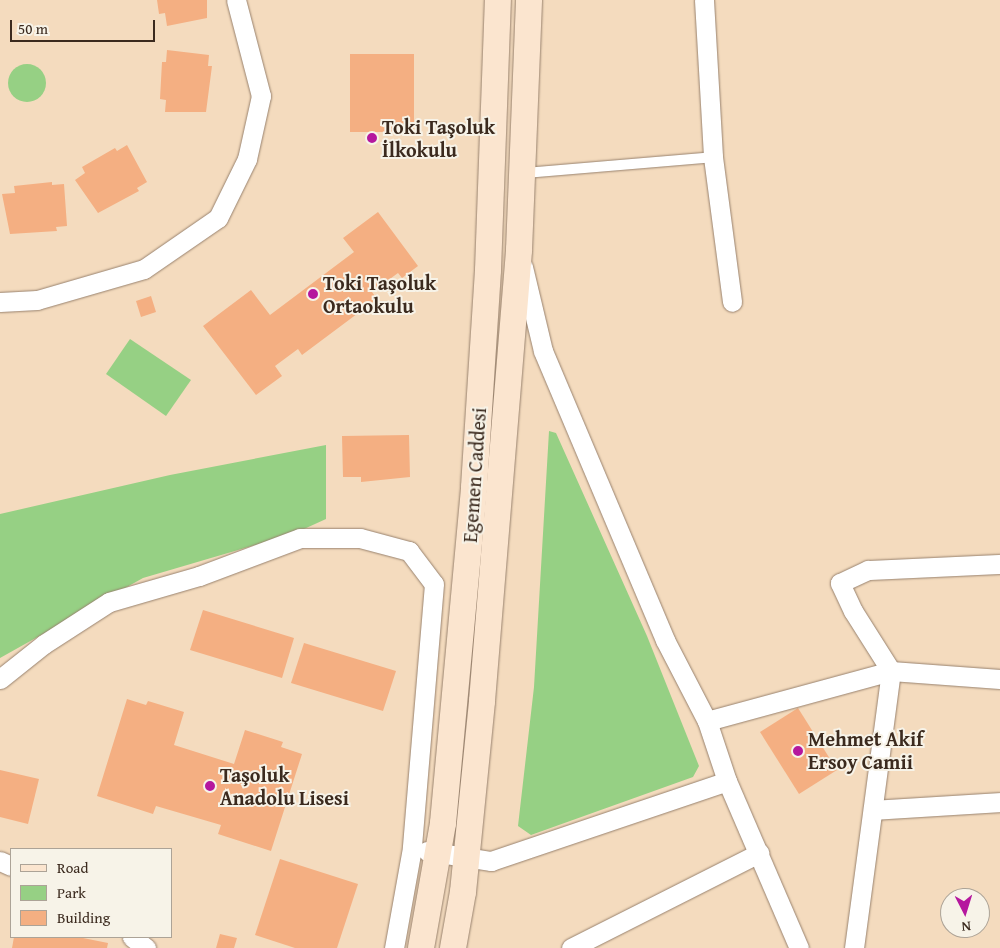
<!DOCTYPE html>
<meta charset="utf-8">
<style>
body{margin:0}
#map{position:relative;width:1000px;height:948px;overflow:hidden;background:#f4dbbe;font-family:"Gentium Book Plus",serif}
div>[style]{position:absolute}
.green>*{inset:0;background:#96d084}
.round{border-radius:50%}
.building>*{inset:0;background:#f4af82}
.roads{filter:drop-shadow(0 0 1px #98826e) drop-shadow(0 0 1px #98826e)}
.service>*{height:10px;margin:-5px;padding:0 5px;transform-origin:5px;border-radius:5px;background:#fff}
.minor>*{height:19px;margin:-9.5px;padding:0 9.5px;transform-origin:9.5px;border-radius:9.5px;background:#fff}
.secondary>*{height:26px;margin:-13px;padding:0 13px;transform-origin:13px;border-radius:13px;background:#fbe5cf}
.dots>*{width:14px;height:14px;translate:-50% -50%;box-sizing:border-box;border:2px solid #f7f3e8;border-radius:50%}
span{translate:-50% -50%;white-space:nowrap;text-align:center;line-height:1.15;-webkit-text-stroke:4px #f7f3e8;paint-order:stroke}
.poi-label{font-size:20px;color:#3b2a1e;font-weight:700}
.left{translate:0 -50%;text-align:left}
.street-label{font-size:20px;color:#3b2a1e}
.legend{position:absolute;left:10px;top:848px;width:162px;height:90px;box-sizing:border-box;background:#f7f3e8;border:1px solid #aca397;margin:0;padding:6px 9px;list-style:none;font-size:15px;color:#3b2a1e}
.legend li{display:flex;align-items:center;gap:10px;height:25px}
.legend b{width:25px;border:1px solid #aca397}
.north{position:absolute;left:940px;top:888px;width:50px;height:50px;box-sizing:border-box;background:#f7f3e8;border:1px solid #aca397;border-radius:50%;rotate:175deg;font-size:14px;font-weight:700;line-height:20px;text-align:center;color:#3b2a1e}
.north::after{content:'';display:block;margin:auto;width:18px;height:22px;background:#b5179e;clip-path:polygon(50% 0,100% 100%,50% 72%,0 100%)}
.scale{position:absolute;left:10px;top:20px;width:145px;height:22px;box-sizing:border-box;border:2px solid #3b2a1e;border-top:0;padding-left:6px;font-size:15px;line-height:18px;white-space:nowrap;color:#3b2a1e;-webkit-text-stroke:4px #f7f3e8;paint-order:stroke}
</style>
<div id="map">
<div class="green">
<i class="round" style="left:8px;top:64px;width:38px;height:38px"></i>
<i style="clip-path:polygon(130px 339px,191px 380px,166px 416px,106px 374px)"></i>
<i style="clip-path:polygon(549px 431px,556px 433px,647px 636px,699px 766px,693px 777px,531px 835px,518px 826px,534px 687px)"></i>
<i style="clip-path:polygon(326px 445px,326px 519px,293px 534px,143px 578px,0 658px,0 514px,170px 475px)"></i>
</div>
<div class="building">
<i style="clip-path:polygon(157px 0,207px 0,207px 18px,167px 26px,165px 13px,159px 14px)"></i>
<i style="clip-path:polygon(167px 50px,209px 55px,208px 66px,212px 66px,206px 112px,165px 112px,166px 100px,160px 99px,162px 62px,166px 62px)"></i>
<i style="clip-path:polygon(350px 54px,414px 54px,414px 132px,350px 132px)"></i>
<i style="clip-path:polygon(127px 145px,147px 182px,137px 188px,139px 191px,98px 213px,75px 180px,85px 173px,82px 167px,115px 148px,117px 151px)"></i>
<i style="clip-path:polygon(52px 182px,52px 185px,64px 184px,67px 226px,56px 227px,57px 231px,10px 234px,2px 194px,15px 193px,14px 186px)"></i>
<i style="clip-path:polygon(378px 212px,418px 266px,402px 278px,398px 273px,372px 292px,377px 299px,302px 355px,298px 349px,275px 366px,282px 376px,256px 395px,203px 326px,251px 290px,270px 315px,354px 252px,343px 238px)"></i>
<i style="clip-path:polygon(151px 296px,156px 312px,141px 317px,136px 301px)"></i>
<i style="clip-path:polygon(409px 435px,410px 477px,361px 482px,361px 477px,343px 477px,342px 436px)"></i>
<i style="clip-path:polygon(203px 610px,294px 638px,282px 678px,190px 650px)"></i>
<i style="clip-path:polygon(304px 643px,396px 671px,383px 711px,291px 683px)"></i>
<i style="clip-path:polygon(127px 699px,146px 705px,148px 701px,184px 712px,174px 745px,234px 764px,245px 730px,283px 742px,281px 747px,302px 754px,271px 851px,218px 834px,221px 825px,156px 806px,153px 814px,97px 796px)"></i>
<i style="clip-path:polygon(798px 708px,837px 770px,799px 794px,760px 732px)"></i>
<i style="clip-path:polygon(0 770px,39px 779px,28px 824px,0 817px)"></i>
<i style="clip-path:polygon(280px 859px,358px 884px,337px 948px,295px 948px,255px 935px)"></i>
<i style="clip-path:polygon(220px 934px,237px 938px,234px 948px,216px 948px)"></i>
<i style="clip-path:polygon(14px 937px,78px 937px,108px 943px,107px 948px,12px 948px)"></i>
</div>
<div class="roads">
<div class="service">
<i style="left:524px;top:173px;width:190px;rotate:-4.8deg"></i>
</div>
<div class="minor">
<i style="left:704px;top:0;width:157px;rotate:86.7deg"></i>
<i style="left:713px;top:157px;width:146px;rotate:82.5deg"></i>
<i style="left:523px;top:267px;width:86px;rotate:76.6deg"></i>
<i style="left:543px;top:351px;width:314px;rotate:67.1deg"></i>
<i style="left:665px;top:640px;width:91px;rotate:62.6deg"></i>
<i style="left:707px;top:721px;width:63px;rotate:71.6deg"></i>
<i style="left:727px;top:781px;width:182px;rotate:66.7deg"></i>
<i style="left:0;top:302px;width:37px;rotate:-3deg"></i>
<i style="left:37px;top:300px;width:111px;rotate:-16.2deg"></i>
<i style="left:144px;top:269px;width:90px;rotate:-34.6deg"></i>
<i style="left:218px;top:218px;width:66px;rotate:-63.8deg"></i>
<i style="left:247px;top:159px;width:65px;rotate:-77.5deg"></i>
<i style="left:261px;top:96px;width:99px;rotate:-104.6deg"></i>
<i style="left:0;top:679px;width:56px;rotate:-38.5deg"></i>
<i style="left:44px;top:644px;width:77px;rotate:-32.9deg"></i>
<i style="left:109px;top:602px;width:94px;rotate:-16.1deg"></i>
<i style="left:199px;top:576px;width:108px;rotate:-20.6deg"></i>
<i style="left:300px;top:538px;width:60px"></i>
<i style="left:360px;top:538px;width:51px;rotate:14.9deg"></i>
<i style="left:409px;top:551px;width:41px;rotate:52.9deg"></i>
<i style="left:434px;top:584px;width:265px;rotate:94.8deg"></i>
<i style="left:412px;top:848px;width:102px;rotate:100.2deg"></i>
<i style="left:707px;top:721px;width:191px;rotate:-15.2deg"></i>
<i style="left:891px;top:671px;width:109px;rotate:4.2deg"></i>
<i style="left:873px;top:810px;width:127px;rotate:-3.6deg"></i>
<i style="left:427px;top:851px;width:65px;rotate:8.9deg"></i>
<i style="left:491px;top:861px;width:249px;rotate:-18.7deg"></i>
<i style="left:0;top:861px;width:12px;rotate:24deg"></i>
<i style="left:132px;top:937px;width:18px;rotate:38deg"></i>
<i style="left:571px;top:948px;width:211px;rotate:-26.8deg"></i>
<i style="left:854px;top:948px;width:279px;rotate:-82.4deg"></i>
<i style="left:891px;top:671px;width:71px;rotate:-122.3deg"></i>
<i style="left:853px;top:611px;width:31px;rotate:-115deg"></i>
<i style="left:840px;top:583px;width:31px;rotate:-25deg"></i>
<i style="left:868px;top:570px;width:132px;rotate:-2.6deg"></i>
</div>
<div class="secondary">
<i style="left:421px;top:948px;width:127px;rotate:-80deg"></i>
<i style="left:443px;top:823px;width:337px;rotate:-84.7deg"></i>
<i style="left:474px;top:487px;width:217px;rotate:-86.3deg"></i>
<i style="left:488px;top:270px;width:270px;rotate:-87.9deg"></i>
<i style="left:453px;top:948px;width:57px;rotate:-79.9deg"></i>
<i style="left:463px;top:892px;width:192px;rotate:-84.3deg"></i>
<i style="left:482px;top:701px;width:453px;rotate:-85.3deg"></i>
<i style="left:519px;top:250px;width:250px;rotate:-87.7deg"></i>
</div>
</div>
<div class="dots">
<i style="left:372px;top:138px;background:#b5179e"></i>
<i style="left:313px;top:294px;background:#b5179e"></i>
<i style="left:798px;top:751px;background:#b5179e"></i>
<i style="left:210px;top:786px;background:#b5179e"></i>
</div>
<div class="poi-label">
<span class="left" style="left:382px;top:138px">Toki Taşoluk<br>İlkokulu</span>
<span class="left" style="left:323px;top:294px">Toki Taşoluk<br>Ortaokulu</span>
<span class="left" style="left:808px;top:750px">Mehmet Akif<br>Ersoy Camii</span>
<span class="left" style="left:220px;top:786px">Taşoluk<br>Anadolu Lisesi</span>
</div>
<div class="street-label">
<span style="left:474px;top:475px;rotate:-86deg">Egemen Caddesi</span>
</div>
<ul class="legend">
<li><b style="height:6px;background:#fbe5cf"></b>Road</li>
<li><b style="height:14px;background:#96d084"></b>Park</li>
<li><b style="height:14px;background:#f4af82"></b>Building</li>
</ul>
<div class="north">N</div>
<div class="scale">50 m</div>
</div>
